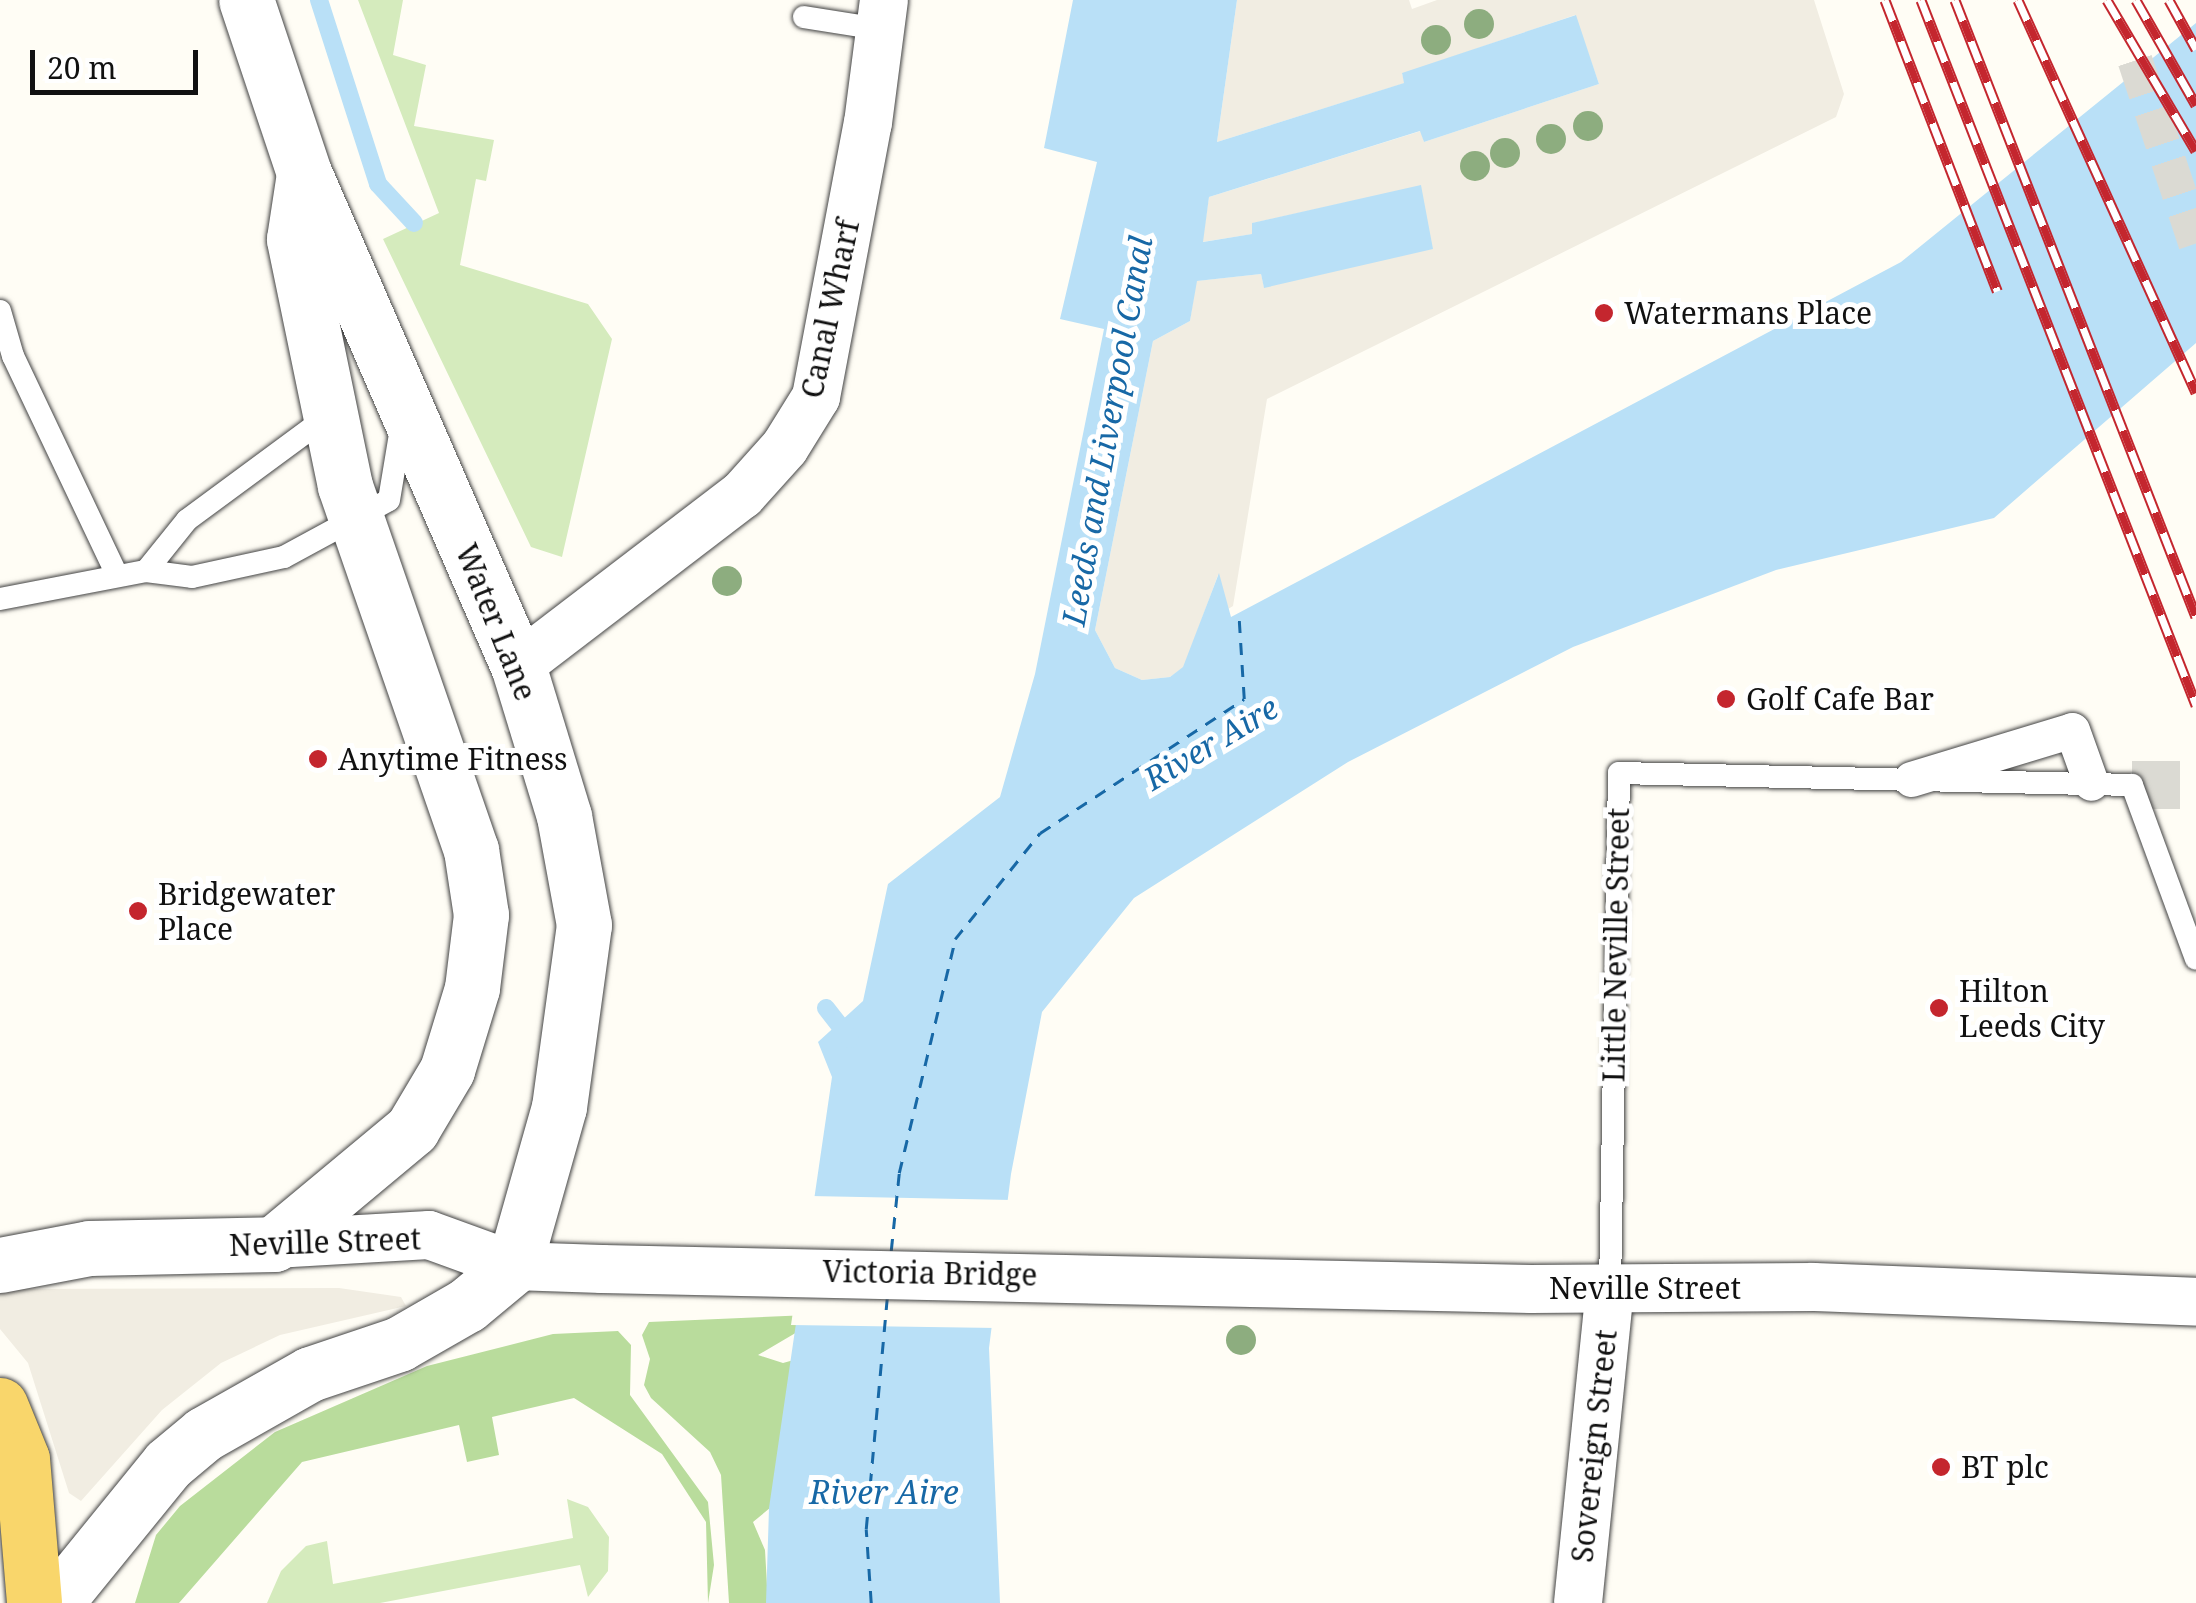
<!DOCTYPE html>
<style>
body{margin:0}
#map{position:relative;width:2196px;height:1603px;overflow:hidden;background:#fffdf5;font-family:"Noto Serif",serif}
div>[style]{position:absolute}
.green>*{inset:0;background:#d5ebbd}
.forest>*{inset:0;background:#b9dc9c}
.plaza>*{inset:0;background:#f1ede2}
.water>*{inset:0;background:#b9e0f7}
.pier>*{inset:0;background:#fffdf5}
.stream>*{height:18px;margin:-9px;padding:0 9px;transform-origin:9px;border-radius:9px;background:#b9e0f7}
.ferry>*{height:2.5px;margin-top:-1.25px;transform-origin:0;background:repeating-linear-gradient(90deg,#1768a6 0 12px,transparent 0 22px)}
.pedestrian-tunnel>*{height:35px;margin-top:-17.5px;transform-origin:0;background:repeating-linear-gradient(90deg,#dbdad3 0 35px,transparent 0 53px)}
.minor-tunnel>*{height:48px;margin-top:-24px;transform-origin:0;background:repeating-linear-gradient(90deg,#dbdad3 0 48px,transparent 0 72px)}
.roads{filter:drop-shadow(0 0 2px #444) drop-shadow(0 0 2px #444)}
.service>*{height:22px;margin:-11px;padding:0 11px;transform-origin:11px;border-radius:11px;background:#fff}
.pedestrian>*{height:35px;margin:-17.5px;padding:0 17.5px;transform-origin:17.5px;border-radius:17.5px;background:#fff}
.minor>*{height:48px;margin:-24px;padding:0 24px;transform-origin:24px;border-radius:24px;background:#fff}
.tertiary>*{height:55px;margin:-27.5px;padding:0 27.5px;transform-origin:27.5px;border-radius:27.5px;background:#fff}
.primary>*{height:55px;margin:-27.5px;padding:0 27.5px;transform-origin:27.5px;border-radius:27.5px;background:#f9d66b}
.rail>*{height:11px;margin-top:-5.5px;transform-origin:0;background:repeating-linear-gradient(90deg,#fff 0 22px,#c4262e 0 44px);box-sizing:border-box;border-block:2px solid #c4262e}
.trees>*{width:30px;height:30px;margin:-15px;border-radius:50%;background:#8dad7f}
.dots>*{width:28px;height:28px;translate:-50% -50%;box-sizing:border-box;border:5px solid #fff;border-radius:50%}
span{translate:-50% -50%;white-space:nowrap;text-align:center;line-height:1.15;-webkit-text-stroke:10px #fff;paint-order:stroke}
.street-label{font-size:30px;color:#111}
.poi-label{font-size:30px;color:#111}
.left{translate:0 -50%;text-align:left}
.water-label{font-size:32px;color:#1768a6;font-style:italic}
.scale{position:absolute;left:30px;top:50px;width:168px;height:45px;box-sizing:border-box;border:5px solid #111;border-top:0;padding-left:12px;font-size:30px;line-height:35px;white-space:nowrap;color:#111;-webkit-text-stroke:8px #fff;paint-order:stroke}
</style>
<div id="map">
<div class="green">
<i style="clip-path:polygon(358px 0,403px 0,393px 55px,426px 65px,414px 126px,494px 140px,486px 181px,476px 179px,460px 265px,588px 304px,612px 339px,562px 557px,531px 547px,383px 239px,439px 213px)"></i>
<i style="clip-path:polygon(567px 1499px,588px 1507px,609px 1537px,608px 1571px,588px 1597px,580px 1565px,380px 1603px,267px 1603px,281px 1571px,306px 1546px,327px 1541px,333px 1584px,573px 1538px)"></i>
</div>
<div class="forest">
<i style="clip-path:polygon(809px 1315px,804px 1328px,758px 1355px,783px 1363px,801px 1358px,776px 1503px,753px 1522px,765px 1550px,768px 1603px,729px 1603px,721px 1475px,710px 1452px,651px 1398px,644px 1385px,650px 1359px,642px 1335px,649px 1322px)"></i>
<i style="clip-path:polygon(618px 1331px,631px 1345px,630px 1395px,708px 1502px,714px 1565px,708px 1603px,706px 1522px,662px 1454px,574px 1398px,492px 1417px,499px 1455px,467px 1462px,459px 1425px,302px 1462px,179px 1603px,135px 1603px,156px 1535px,180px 1506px,275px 1432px,427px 1366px,553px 1334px)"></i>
</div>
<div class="plaza">
<i style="clip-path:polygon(1237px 0,1409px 0,1412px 9px,1437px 0,1814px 0,1844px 94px,1836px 117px,1267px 399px,1233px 606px,1228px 609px,1218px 575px,1184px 667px,1170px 677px,1142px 680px,1115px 668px,1095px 630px,1153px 341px,1190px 321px,1196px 281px,1261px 274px,1264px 287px,1421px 186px,1253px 223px,1253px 234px,1202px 242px,1209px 197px,1421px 131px,1424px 142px,1599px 84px,1575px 15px,1402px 74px,1405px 83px,1217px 142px)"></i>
<i style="clip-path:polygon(339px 1288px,401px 1297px,406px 1306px,280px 1335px,221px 1363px,162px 1410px,81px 1501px,69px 1493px,28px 1363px,0 1329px,0 1289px)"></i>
</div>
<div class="water">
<i style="clip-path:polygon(1073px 0,1237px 0,1217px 142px,1404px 83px,1402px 73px,1576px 15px,1599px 84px,1424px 142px,1420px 131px,1209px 197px,1203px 242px,1252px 234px,1252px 223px,1421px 185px,1433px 249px,1264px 288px,1261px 274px,1197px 281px,1190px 321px,1153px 341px,1095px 630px,1115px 668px,1142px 680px,1170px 677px,1183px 667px,1219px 573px,1231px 617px,1901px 262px,2196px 23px,2196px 343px,1994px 518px,1776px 570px,1573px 647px,1348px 762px,1134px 898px,1042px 1012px,1011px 1174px,989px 1348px,1000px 1603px,766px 1603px,769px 1508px,832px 1077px,818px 1042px,863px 1001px,888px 884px,1000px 797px,1035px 674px,1104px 329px,1060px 319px,1097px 162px,1044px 148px)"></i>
</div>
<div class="pier">
<i style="clip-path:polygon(810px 1196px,1012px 1200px,997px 1328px,791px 1325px)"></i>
</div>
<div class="stream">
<i style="left:319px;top:0;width:193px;rotate:72.2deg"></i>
<i style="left:378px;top:184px;width:53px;rotate:47.3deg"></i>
<i style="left:826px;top:1008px;width:39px;rotate:52deg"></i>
</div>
<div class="ferry">
<i style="left:891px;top:1251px;width:78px;rotate:-84.1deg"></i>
<i style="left:899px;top:1173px;width:241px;rotate:-76.5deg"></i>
<i style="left:955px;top:939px;width:136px;rotate:-51.3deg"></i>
<i style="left:1040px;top:833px;width:244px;rotate:-33.3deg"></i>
<i style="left:1244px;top:699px;width:80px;rotate:-93.6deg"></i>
<i style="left:871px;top:1603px;width:74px;rotate:-93.9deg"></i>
<i style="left:866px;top:1529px;width:232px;rotate:-84.8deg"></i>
</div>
<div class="pedestrian-tunnel">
<i style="left:2135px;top:60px;width:193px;rotate:71.6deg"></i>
</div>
<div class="minor-tunnel">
<i style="left:2132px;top:785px;width:64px"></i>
</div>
<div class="roads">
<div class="service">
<i style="left:804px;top:17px;width:77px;rotate:9deg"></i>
<i style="left:0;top:311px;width:47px;rotate:73.9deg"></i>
<i style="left:13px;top:356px;width:242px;rotate:64.6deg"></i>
<i style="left:146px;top:571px;width:65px;rotate:-51.2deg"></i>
<i style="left:187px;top:520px;width:175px;rotate:-36.4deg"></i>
<i style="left:0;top:599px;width:149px;rotate:-10.9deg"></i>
<i style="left:146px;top:571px;width:46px;rotate:7.4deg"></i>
<i style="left:192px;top:577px;width:94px;rotate:-12.3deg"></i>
<i style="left:284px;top:557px;width:119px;rotate:-28.5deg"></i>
<i style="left:389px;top:500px;width:67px;rotate:-80.5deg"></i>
<i style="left:1610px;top:1289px;width:516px;rotate:-89deg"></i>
<i style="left:1619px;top:773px;width:513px;rotate:1.34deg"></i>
<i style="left:2132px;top:785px;width:185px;rotate:69.8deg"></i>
</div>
<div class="pedestrian">
<i style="left:1911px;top:779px;width:168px;rotate:-16.9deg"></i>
<i style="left:2072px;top:730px;width:56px;rotate:70.3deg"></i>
</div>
<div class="minor">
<i style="left:518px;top:666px;width:282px;rotate:-37.4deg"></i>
<i style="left:742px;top:495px;width:64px;rotate:-48.1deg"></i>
<i style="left:785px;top:447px;width:59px;rotate:-58.2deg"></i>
<i style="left:816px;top:397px;width:279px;rotate:-79.3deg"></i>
<i style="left:868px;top:123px;width:124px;rotate:-82.6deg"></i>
<i style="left:274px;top:1244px;width:155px;rotate:-3.3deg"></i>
<i style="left:429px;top:1235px;width:90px;rotate:20deg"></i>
<i style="left:514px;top:1266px;width:88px;rotate:2deg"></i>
<i style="left:602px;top:1269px;width:929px;rotate:1.23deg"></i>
<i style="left:1531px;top:1289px;width:282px;rotate:-0.4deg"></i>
<i style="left:1813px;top:1287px;width:383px;rotate:2.2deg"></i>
<i style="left:1578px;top:1603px;width:316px;rotate:-84.2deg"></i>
</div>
<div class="tertiary">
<i style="left:0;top:1265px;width:91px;rotate:-10.8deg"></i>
<i style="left:89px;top:1248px;width:185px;rotate:-1.2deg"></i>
<i style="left:274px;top:1244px;width:180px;rotate:-39.8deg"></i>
<i style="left:412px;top:1129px;width:69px;rotate:-59.3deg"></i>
<i style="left:447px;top:1070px;width:86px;rotate:-73deg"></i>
<i style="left:472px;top:988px;width:74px;rotate:-83deg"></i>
<i style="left:481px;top:915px;width:66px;rotate:-98.7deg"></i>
<i style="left:471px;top:850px;width:385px;rotate:-109.1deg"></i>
<i style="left:345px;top:486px;width:252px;rotate:-101.7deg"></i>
<i style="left:294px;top:239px;width:60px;rotate:-81.3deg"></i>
<i style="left:55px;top:1603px;width:179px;rotate:-50.9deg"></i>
<i style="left:168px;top:1464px;width:47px;rotate:-39.8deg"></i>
<i style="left:204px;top:1434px;width:122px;rotate:-29.5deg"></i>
<i style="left:310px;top:1374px;width:94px;rotate:-18.6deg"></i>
<i style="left:399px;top:1344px;width:78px;rotate:-29.8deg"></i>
<i style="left:467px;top:1305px;width:61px;rotate:-39.7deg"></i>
<i style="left:514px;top:1266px;width:165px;rotate:-74.2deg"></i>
<i style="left:559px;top:1107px;width:184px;rotate:-82.2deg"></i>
<i style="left:584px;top:925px;width:111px;rotate:-100.4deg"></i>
<i style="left:564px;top:816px;width:157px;rotate:-107deg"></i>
<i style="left:518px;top:666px;width:537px;rotate:-113.46deg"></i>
<i style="left:304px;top:173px;width:182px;rotate:-108.5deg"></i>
</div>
<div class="primary">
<i style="left:0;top:1405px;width:58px;rotate:67.8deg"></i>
<i style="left:22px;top:1459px;width:144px;rotate:85.2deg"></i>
</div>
</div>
<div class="rail">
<i style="left:1885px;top:0;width:312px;rotate:68.9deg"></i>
<i style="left:1921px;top:0;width:757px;rotate:68.69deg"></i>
<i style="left:1955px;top:0;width:662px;rotate:68.66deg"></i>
<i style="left:2018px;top:0;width:431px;rotate:65.6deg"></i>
<i style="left:2107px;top:0;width:175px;rotate:59.5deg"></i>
<i style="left:2136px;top:0;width:121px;rotate:60.3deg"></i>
<i style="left:2169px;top:0;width:56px;rotate:61.1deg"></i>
</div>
<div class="trees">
<i style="left:1479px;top:24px"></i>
<i style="left:1436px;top:40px"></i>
<i style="left:1588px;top:126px"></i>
<i style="left:1551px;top:139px"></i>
<i style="left:1505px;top:153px"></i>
<i style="left:1475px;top:166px"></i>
<i style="left:727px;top:581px"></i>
<i style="left:1241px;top:1340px"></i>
</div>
<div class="dots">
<i style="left:1604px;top:313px;background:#c4262e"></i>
<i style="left:1726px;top:699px;background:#c4262e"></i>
<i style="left:318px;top:759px;background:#c4262e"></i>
<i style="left:138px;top:911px;background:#c4262e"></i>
<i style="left:1939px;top:1008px;background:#c4262e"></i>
<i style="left:1941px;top:1467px;background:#c4262e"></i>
</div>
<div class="street-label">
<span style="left:830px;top:309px;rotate:-78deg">Canal Wharf</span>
<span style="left:496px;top:622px;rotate:68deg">Water Lane</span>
<span style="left:1616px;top:945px;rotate:-89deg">Little Neville Street</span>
<span style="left:325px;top:1242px;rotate:-2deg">Neville Street</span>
<span style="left:930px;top:1273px;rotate:1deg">Victoria Bridge</span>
<span style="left:1645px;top:1288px">Neville Street</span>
<span style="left:1594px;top:1446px;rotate:-84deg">Sovereign Street</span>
</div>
<div class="poi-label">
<span class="left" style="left:1624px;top:313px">Watermans Place</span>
<span class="left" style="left:1746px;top:699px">Golf Cafe Bar</span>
<span class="left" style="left:338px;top:759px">Anytime Fitness</span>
<span class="left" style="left:158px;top:911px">Bridgewater<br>Place</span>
<span class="left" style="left:1959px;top:1008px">Hilton<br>Leeds City</span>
<span class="left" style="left:1961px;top:1467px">BT plc</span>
</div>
<div class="water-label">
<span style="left:1107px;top:431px;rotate:-80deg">Leeds and Liverpool Canal</span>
<span style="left:1211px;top:743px;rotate:-31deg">River Aire</span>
<span style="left:884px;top:1492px">River Aire</span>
</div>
<div class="scale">20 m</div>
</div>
